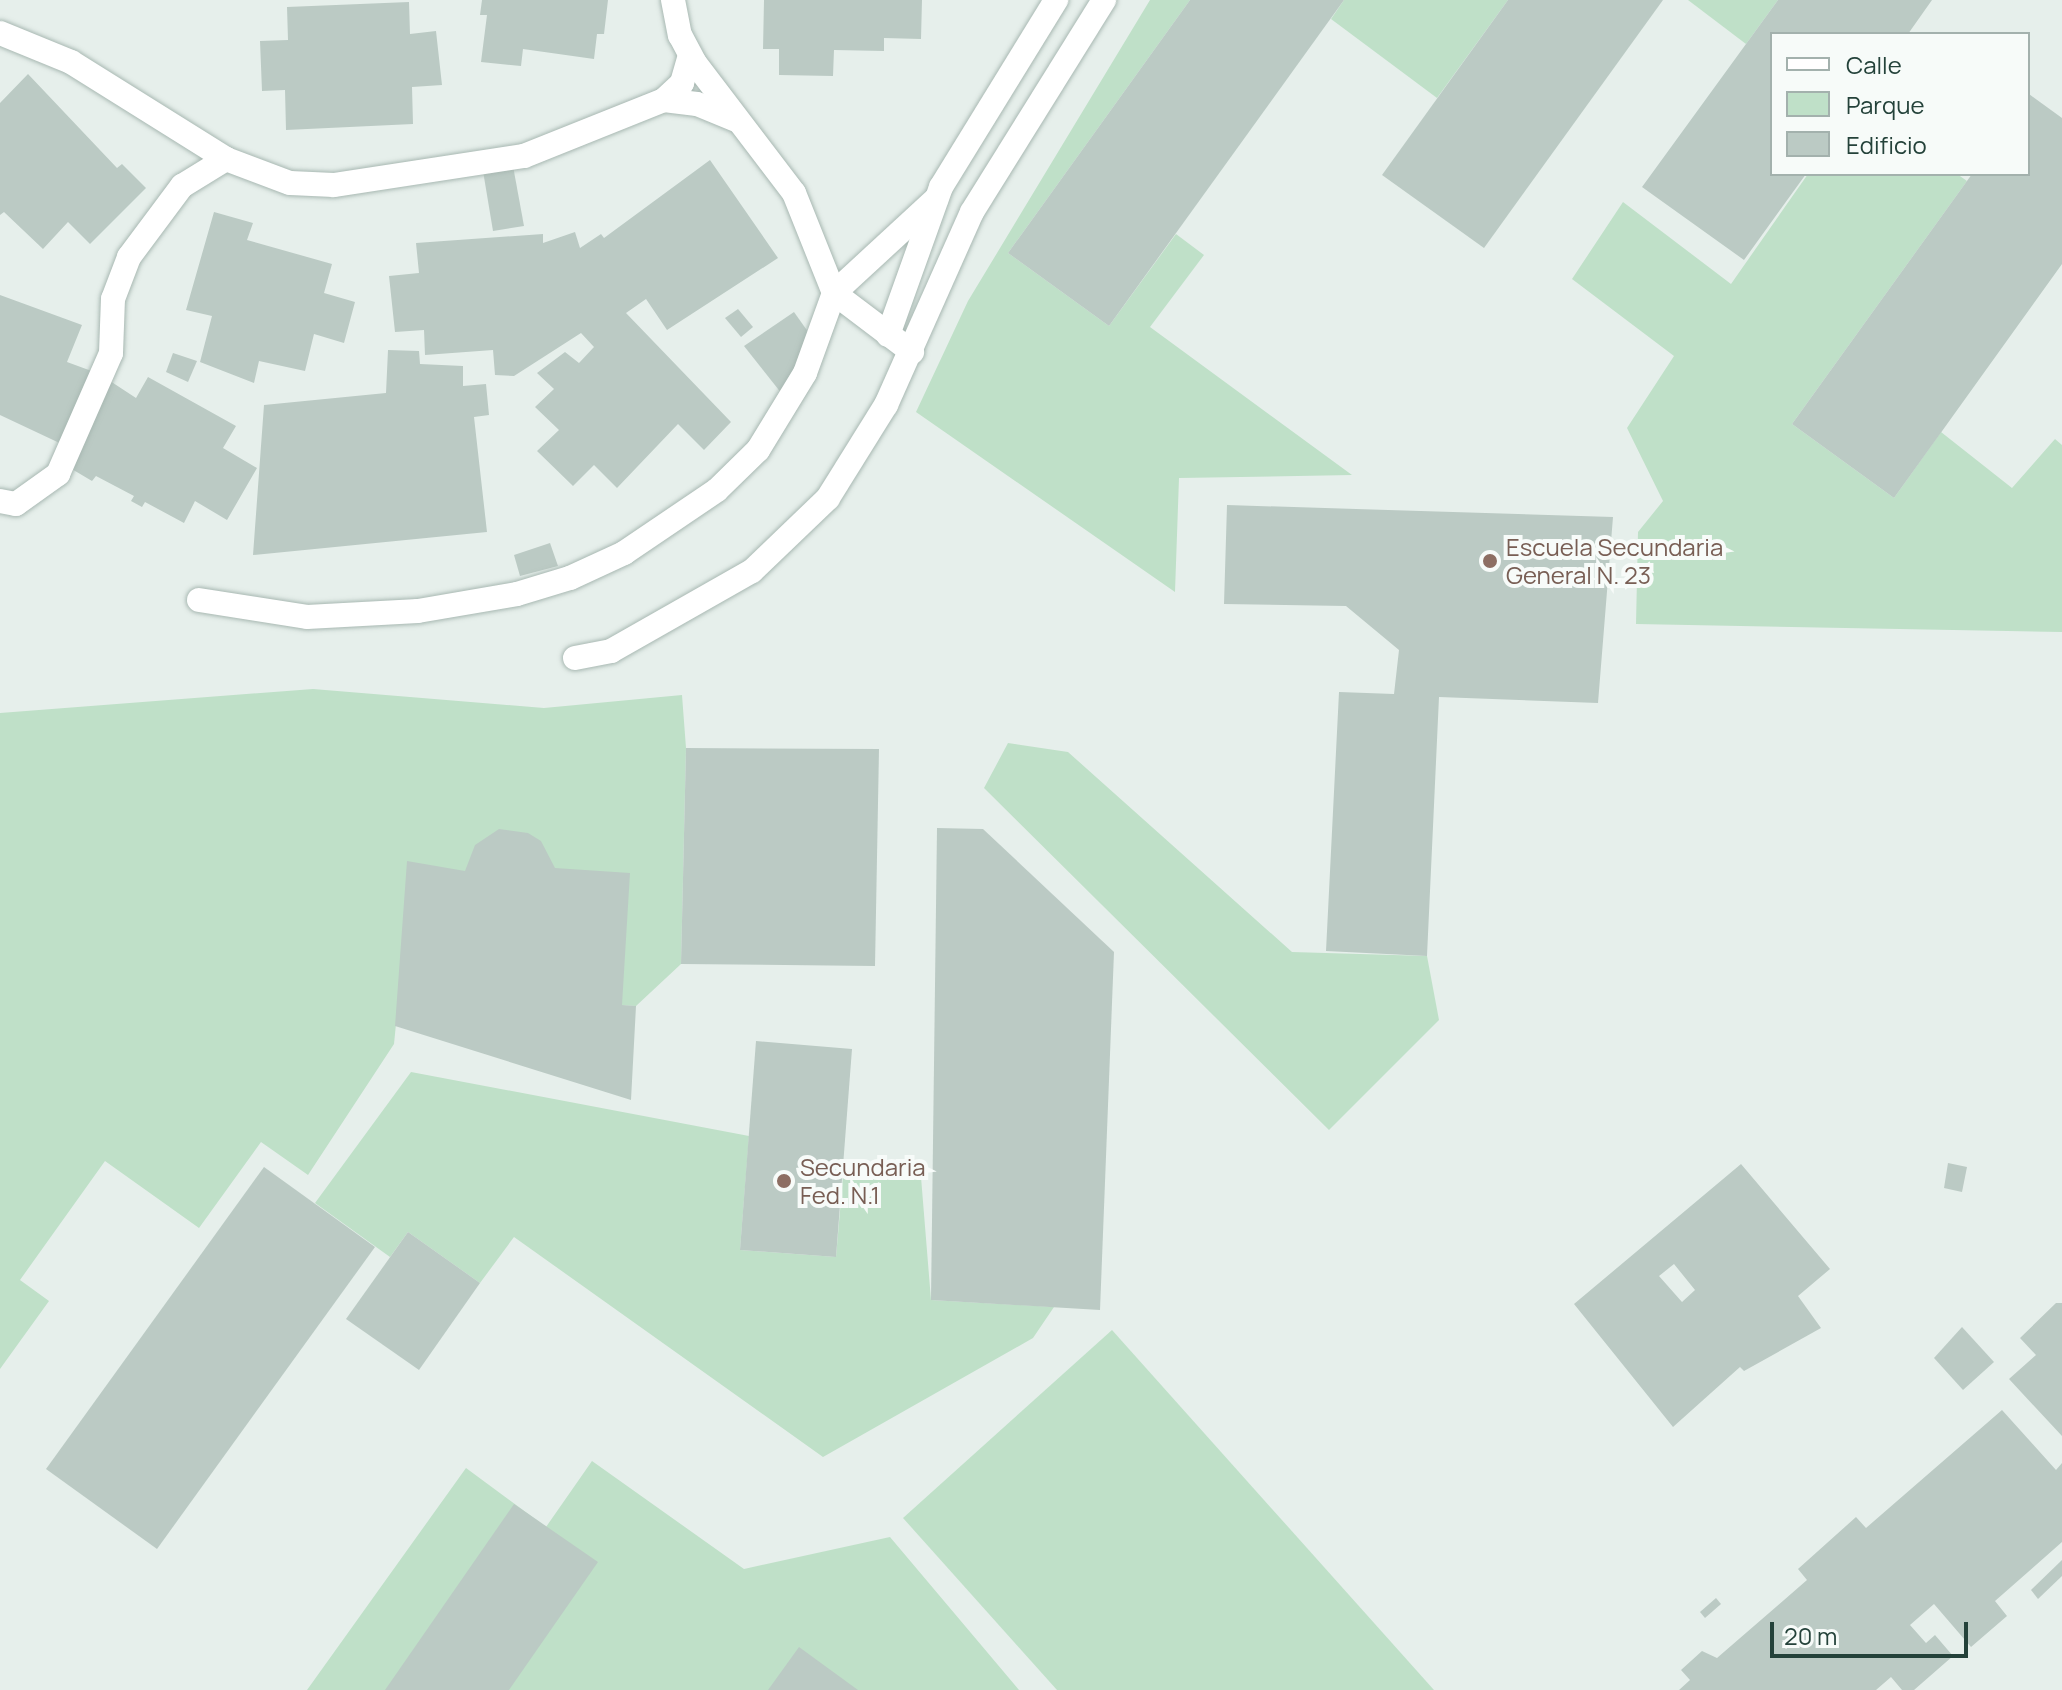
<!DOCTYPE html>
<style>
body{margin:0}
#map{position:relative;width:2062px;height:1690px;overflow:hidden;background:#e6efeb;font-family:Manrope,sans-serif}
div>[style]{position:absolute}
.green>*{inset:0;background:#bfe0c8}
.building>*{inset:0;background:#bbcac4}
.roads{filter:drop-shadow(0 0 2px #a8b8b2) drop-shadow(0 0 2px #a8b8b2)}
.minor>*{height:24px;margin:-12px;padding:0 12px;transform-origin:12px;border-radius:12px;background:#fff}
.dots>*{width:22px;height:22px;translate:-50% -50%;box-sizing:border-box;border:4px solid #f7fbf9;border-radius:50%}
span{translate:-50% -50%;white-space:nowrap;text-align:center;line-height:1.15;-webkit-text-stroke:8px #f7fbf9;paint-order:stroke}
.education-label{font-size:24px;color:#785e54}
.left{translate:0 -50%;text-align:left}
.legend{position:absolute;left:1770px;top:32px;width:260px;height:144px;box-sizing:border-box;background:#f7fbf9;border:2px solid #a3b1ad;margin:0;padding:10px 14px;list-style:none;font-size:24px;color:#24423a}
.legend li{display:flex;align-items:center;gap:16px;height:40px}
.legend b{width:40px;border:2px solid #a3b1ad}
.scale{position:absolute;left:1770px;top:1622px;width:198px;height:36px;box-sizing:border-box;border:4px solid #24423a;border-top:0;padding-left:10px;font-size:24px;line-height:28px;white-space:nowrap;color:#24423a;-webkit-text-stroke:6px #f7fbf9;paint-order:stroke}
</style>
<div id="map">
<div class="green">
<i style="clip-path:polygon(1150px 0,1190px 0,1008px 253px,1109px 326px,1176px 234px,1204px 255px,1150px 327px,1352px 475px,1179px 478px,1175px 592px,916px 412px,968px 301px)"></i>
<i style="clip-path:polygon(1344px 0,1508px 0,1437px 98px,1331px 19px)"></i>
<i style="clip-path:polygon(1688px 0,1778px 0,1746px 44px)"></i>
<i style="clip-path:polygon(1808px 174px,1957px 174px,1967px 181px,1792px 424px,1894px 498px,1941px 432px,2012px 488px,2055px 439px,2062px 445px,2062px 632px,1636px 624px,1638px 532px,1663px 501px,1627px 428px,1674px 356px,1572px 279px,1623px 202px,1731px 284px)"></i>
<i style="clip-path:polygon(313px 689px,544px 708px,682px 695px,686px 748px,681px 964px,636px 1006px,399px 994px,394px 1044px,308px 1175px,261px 1142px,199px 1228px,105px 1161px,20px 1280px,49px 1301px,0 1369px,0 713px)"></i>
<i style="clip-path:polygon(1008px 743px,1068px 752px,1292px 952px,1427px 956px,1439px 1020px,1329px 1130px,984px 788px)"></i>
<i style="clip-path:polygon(411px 1072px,749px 1136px,740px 1250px,836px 1257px,844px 1165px,921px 1177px,931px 1300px,1054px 1307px,1033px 1338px,823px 1457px,514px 1237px,480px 1283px,408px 1232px,390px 1257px,315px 1203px)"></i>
<i style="clip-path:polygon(1112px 1330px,1434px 1690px,1057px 1690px,903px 1518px)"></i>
<i style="clip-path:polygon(592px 1461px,744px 1569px,890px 1537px,1019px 1690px,307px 1690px,466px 1468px,546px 1527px)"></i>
</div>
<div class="building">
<i style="clip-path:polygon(482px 0,608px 0,604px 34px,597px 34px,594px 59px,523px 49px,521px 66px,481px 62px,487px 15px,480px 15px)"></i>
<i style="clip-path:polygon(764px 0,922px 0,921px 39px,884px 38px,884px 51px,834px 50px,833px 76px,779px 75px,779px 49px,763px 49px)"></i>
<i style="clip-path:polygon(1190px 0,1344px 0,1109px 326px,1008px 253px)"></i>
<i style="clip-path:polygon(1508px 0,1663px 0,1484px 248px,1382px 175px)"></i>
<i style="clip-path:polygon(1778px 0,1932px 0,1908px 34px,1772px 34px,1772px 174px,1806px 174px,1744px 260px,1642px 187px)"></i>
<i style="clip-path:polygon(409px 2px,410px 34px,436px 31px,442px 85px,412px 87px,413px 124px,286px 130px,285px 90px,262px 91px,260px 41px,288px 40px,287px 7px)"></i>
<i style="clip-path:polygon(28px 74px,117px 168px,122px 164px,146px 188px,90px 244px,68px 222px,43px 249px,4px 212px,0 215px,0 103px)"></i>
<i style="clip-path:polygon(2029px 94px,2062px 118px,2062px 264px,1894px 498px,1792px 424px,1972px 174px,2028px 174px)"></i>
<i style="clip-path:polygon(710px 160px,778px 258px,667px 330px,646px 299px,626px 313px,731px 422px,704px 450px,678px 424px,617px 488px,594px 465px,573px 486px,537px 451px,559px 430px,535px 407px,554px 389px,537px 373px,565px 352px,579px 363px,594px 347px,581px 333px,514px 376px,495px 375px,493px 350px,425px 355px,424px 330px,395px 332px,389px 276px,419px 273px,416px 243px,543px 234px,543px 243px,575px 232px,580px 248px,601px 234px,604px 238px)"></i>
<i style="clip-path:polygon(513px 166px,524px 226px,493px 231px,483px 171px)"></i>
<i style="clip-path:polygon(214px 212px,253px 223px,247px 240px,332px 264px,324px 293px,355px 302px,344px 343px,314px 334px,305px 371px,259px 361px,254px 383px,200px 362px,212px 316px,186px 310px)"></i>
<i style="clip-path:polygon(0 295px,82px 325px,67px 362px,97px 373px,68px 447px,0 415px)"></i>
<i style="clip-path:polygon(738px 309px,753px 327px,741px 337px,725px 318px)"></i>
<i style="clip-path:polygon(794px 312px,811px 336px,782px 394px,744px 346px)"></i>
<i style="clip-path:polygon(388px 350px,419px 351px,420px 364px,463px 366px,463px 386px,486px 384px,489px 415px,474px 417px,487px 532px,253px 555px,264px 405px,386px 393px)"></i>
<i style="clip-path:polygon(173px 353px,197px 361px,188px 382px,166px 372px)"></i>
<i style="clip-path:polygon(148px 377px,236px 426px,223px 448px,257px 468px,227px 520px,195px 501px,184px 523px,145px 502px,142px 507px,131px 501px,134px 496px,96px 476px,92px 481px,65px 465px,107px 379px,136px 398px)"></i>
<i style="clip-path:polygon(1227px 505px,1613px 517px,1598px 703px,1439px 697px,1427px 956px,1326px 951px,1339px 692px,1394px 694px,1399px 650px,1346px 606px,1224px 604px)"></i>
<i style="clip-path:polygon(550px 543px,558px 566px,520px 576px,514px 555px)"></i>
<i style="clip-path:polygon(686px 748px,879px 749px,875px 966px,681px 964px)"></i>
<i style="clip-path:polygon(937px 828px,983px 829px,1114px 952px,1100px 1310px,931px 1300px)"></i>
<i style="clip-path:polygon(499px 829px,528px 833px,541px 841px,555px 868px,630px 873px,622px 1005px,636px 1006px,631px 1100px,395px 1026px,407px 861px,465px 871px,475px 845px)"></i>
<i style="clip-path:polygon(756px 1041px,852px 1049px,836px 1257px,740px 1250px)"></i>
<i style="clip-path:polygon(1948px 1163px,1967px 1167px,1962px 1192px,1944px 1188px)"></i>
<i style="clip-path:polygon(evenodd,1741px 1164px,1830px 1269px,1798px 1296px,1821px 1328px,1744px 1371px,1740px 1367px,1673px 1427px,1574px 1304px,1741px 1164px,1674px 1264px,1695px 1290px,1682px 1302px,1659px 1276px,1674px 1264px)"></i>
<i style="clip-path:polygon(264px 1167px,375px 1247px,157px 1549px,46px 1469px)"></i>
<i style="clip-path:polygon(408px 1232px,480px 1283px,419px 1370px,346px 1319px)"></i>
<i style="clip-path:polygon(2056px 1303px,2062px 1303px,2062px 1436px,2009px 1379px,2036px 1355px,2020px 1338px)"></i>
<i style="clip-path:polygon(1962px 1327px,1994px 1362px,1963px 1390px,1934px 1358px)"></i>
<i style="clip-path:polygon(2002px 1410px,2056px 1470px,2062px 1463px,2062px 1542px,1995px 1601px,2007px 1616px,1971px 1647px,1934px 1604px,1910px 1625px,1926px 1643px,1935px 1635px,1953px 1656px,1914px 1690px,1902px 1690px,1891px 1677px,1876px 1690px,1679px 1690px,1690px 1680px,1681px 1670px,1702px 1651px,1717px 1658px,1807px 1580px,1798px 1569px,1856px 1517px,1866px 1528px)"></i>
<i style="clip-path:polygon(514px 1504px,598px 1562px,509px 1690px,385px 1690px)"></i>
<i style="clip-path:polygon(2062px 1560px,2062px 1576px,2038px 1599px,2031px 1590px)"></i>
<i style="clip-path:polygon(1716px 1598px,1721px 1604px,1705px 1618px,1700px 1612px)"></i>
<i style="clip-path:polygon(799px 1647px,858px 1690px,768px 1690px)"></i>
</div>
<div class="roads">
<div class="minor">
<i style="left:673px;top:0;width:36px;rotate:79deg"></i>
<i style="left:680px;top:35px;width:32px;rotate:62deg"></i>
<i style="left:695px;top:63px;width:163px;rotate:52.7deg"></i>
<i style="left:794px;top:193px;width:108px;rotate:68.2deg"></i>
<i style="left:834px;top:293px;width:98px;rotate:37.1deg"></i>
<i style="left:0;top:33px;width:77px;rotate:22.2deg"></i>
<i style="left:71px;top:62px;width:183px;rotate:32deg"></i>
<i style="left:226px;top:159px;width:68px;rotate:20.6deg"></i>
<i style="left:290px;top:183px;width:44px;rotate:2.6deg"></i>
<i style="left:334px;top:185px;width:192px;rotate:-8.7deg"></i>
<i style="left:524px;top:156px;width:151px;rotate:-21.8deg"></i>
<i style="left:690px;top:55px;width:29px;rotate:106deg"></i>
<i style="left:682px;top:83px;width:25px;rotate:137deg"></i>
<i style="left:664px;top:100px;width:33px;rotate:7deg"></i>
<i style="left:697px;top:104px;width:42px;rotate:22.3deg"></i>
<i style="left:888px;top:335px;width:157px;rotate:-70.3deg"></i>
<i style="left:941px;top:187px;width:220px;rotate:-58.4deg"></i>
<i style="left:0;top:501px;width:16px;rotate:11deg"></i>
<i style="left:16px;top:504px;width:52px;rotate:-35.5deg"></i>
<i style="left:58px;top:474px;width:132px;rotate:-66.3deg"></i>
<i style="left:111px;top:353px;width:54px;rotate:-87.9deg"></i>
<i style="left:113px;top:299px;width:45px;rotate:-69.1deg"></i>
<i style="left:129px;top:257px;width:89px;rotate:-53.3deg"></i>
<i style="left:182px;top:186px;width:52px;rotate:-31.5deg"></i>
<i style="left:199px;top:600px;width:109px;rotate:8.9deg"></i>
<i style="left:307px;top:617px;width:111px;rotate:-3.1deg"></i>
<i style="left:418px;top:611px;width:100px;rotate:-9.7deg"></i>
<i style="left:517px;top:594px;width:55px;rotate:-16.8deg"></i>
<i style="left:570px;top:578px;width:60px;rotate:-24.8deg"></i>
<i style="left:624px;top:553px;width:112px;rotate:-34.1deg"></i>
<i style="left:717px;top:490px;width:57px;rotate:-44.3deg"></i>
<i style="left:758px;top:450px;width:90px;rotate:-58.6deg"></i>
<i style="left:805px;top:373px;width:85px;rotate:-70.1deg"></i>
<i style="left:834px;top:293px;width:139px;rotate:-42.7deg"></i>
<i style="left:575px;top:658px;width:37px;rotate:-11deg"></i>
<i style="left:611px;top:651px;width:162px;rotate:-29.6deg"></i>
<i style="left:752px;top:571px;width:105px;rotate:-43.8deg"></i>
<i style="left:828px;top:498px;width:110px;rotate:-58.1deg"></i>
<i style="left:886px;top:405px;width:211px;rotate:-66deg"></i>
<i style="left:972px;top:212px;width:250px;rotate:-58.1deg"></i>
</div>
</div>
<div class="dots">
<i style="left:1490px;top:561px;background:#8d6e63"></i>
<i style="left:784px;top:1181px;background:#8d6e63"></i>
</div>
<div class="education-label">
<span class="left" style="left:1506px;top:561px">Escuela Secundaria<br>General N. 23</span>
<span class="left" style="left:800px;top:1181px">Secundaria<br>Fed. N.1</span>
</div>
<ul class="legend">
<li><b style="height:10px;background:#fff"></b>Calle</li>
<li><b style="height:22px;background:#bfe0c8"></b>Parque</li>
<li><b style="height:22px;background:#bbcac4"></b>Edificio</li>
</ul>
<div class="scale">20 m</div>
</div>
